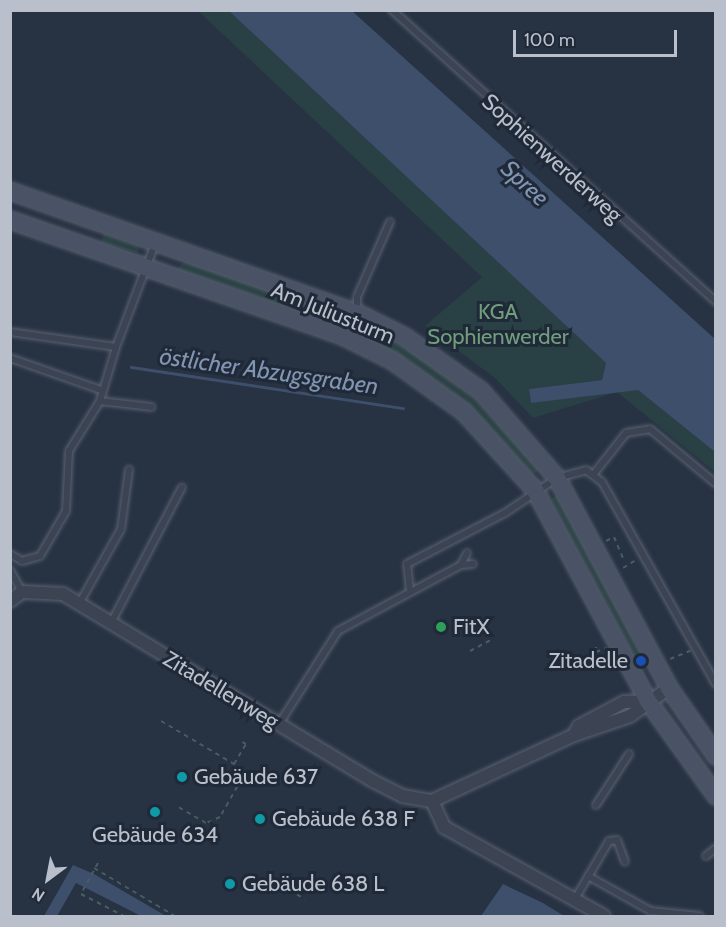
<!DOCTYPE html>
<meta charset="utf-8">
<style>
body{margin:0}
#map{position:relative;width:726px;height:927px;overflow:hidden;background:#273243;font-family:Cabin,sans-serif}
div>[style]{position:absolute}
.green>*{inset:0;background:#294044}
.water>*{inset:0;background:#3e4f6c}
.stream>*{height:3px;margin:-1.5px;padding:0 1.5px;transform-origin:1.5px;border-radius:1.5px;background:#3e4f6c}
.path>*{height:2px;margin-top:-1px;transform-origin:0;background:repeating-linear-gradient(90deg,#485d60 0 4.5px,transparent 0 9px)}
.roads{filter:drop-shadow(0 0 2px #5a6270) drop-shadow(0 0 2px #5a6270)}
.service>*{height:6px;margin:-3px;padding:0 3px;transform-origin:3px;border-radius:3px;background:#3c4453}
.minor>*{height:12px;margin:-6px;padding:0 6px;transform-origin:6px;border-radius:6px;background:#3c4453}
.secondary>*{height:16px;margin:-8px;padding:0 8px;transform-origin:8px;border-radius:8px;background:#4a5365}
.dots>*{width:16px;height:16px;translate:-50% -50%;box-sizing:border-box;border:3px solid #202938;border-radius:50%}
span{translate:-50% -50%;white-space:nowrap;text-align:center;line-height:1.15;-webkit-text-stroke:6px #202938;paint-order:stroke}
.street-label{font-size:22px;color:#b9c0cc}
.park-label{font-size:22px;color:#709d7c}
.poi-label{font-size:22px;color:#b9c0cc}
.left{translate:0 -50%;text-align:left}
.right{translate:-100% -50%;text-align:right}
.water-label{font-size:24px;color:#8195b3;font-style:italic}
.frame{position:absolute;inset:0;border:12px solid #b9c0cc;pointer-events:none}
.north{position:absolute;left:18px;top:849px;width:60px;height:60px;-webkit-text-stroke:4px #202938;paint-order:stroke;rotate:212deg;font-size:16px;font-weight:700;line-height:24px;text-align:center;color:#b9c0cc}
.north::after{content:'';display:block;margin:auto;width:21px;height:27px;background:#b9c0cc;clip-path:polygon(50% 0,100% 100%,50% 72%,0 100%)}
.scale{position:absolute;left:513px;top:30px;width:164px;height:27px;box-sizing:border-box;border:3px solid #b9c0cc;border-top:0;padding-left:8px;font-size:18px;line-height:21px;white-space:nowrap;color:#b9c0cc;-webkit-text-stroke:4px #202938;paint-order:stroke}
</style>
<div id="map">
<div class="green">
<i style="clip-path:polygon(198px 11px,229px 11px,606px 363px,602px 380px,529px 389px,531px 403px,615px 391px,638px 390px,715px 452px,715px 472px,617px 392px,533px 418px,495px 378px,425px 326px,482px 277px)"></i>
<i style="clip-path:polygon(104px 233px,139px 246px,138px 253px,101px 242px)"></i>
<i style="clip-path:polygon(185px 261px,336px 314px,414px 352px,477px 400px,539px 470px,533px 474px,470px 406px,408px 361px,332px 323px,177px 269px)"></i>
<i style="clip-path:polygon(557px 495px,607px 589px,648px 667px,642px 670px,551px 499px)"></i>
</div>
<div class="water">
<i style="clip-path:polygon(229px 11px,352px 11px,715px 339px,715px 452px,638px 390px,531px 403px,529px 389px,602px 380px,606px 363px)"></i>
<i style="clip-path:polygon(73px 865px,94px 874px,166px 916px,141px 916px,76px 883px,57px 916px,44px 916px)"></i>
<i style="clip-path:polygon(503px 884px,543px 903px,564px 916px,481px 916px)"></i>
</div>
<div class="stream">
<i style="left:131px;top:367px;width:275px;rotate:8.6deg"></i>
</div>
<div class="path">
<i style="left:606px;top:541px;width:9px;rotate:-27deg"></i>
<i style="left:614px;top:537px;width:23px;rotate:67deg"></i>
<i style="left:623px;top:568px;width:15px;rotate:-32deg"></i>
<i style="left:596px;top:647px;width:5px;rotate:90deg"></i>
<i style="left:596px;top:652px;width:11px;rotate:-22deg"></i>
<i style="left:470px;top:651px;width:26px;rotate:-28deg"></i>
<i style="left:670px;top:659px;width:22px;rotate:-22deg"></i>
<i style="left:161px;top:721px;width:99px;rotate:30.5deg"></i>
<i style="left:246px;top:771px;width:53px;rotate:119.5deg"></i>
<i style="left:220px;top:817px;width:15px;rotate:157deg"></i>
<i style="left:206px;top:823px;width:34px;rotate:-150deg"></i>
<i style="left:234px;top:764px;width:23px;rotate:-59deg"></i>
<i style="left:246px;top:744px;width:4px;rotate:-153deg"></i>
<i style="left:98px;top:863px;width:35px;rotate:119deg"></i>
<i style="left:81px;top:894px;width:48px;rotate:27.1deg"></i>
<i style="left:94px;top:868px;width:94px;rotate:30.7deg"></i>
<i style="left:274px;top:880px;width:36px;rotate:32deg"></i>
</div>
<div class="roads">
<div class="service">
<i style="left:392px;top:10px;width:436px;rotate:42deg"></i>
<i style="left:357px;top:311px;width:14px;rotate:-90deg"></i>
<i style="left:357px;top:297px;width:82px;rotate:-66.3deg"></i>
<i style="left:10px;top:332px;width:107px;rotate:8.1deg"></i>
<i style="left:116px;top:347px;width:110px;rotate:-69.3deg"></i>
<i style="left:10px;top:358px;width:96px;rotate:19.4deg"></i>
<i style="left:100px;top:401px;width:52px;rotate:6.6deg"></i>
<i style="left:593px;top:475px;width:53px;rotate:-51.8deg"></i>
<i style="left:626px;top:433px;width:24px;rotate:-9deg"></i>
<i style="left:650px;top:429px;width:86px;rotate:39.8deg"></i>
<i style="left:467px;top:553px;width:13px;rotate:117deg"></i>
<i style="left:461px;top:565px;width:12px;rotate:-5deg"></i>
<i style="left:10px;top:554px;width:14px;rotate:30deg"></i>
<i style="left:22px;top:561px;width:19px;rotate:-16deg"></i>
<i style="left:40px;top:556px;width:52px;rotate:-60deg"></i>
<i style="left:66px;top:511px;width:60px;rotate:-87.1deg"></i>
<i style="left:69px;top:451px;width:59px;rotate:-58.2deg"></i>
<i style="left:100px;top:401px;width:56px;rotate:-73.5deg"></i>
<i style="left:10px;top:570px;width:25px;rotate:61deg"></i>
<i style="left:410px;top:591px;width:27px;rotate:-96deg"></i>
<i style="left:407px;top:564px;width:110px;rotate:-27.5deg"></i>
<i style="left:505px;top:513px;width:63px;rotate:-33.9deg"></i>
<i style="left:557px;top:478px;width:30px;rotate:-15deg"></i>
<i style="left:586px;top:470px;width:20px;rotate:37deg"></i>
<i style="left:602px;top:482px;width:232px;rotate:60.6deg"></i>
<i style="left:79px;top:604px;width:86px;rotate:-60.8deg"></i>
<i style="left:121px;top:529px;width:60px;rotate:-82.3deg"></i>
<i style="left:111px;top:623px;width:153px;rotate:-62.4deg"></i>
<i style="left:279px;top:724px;width:110px;rotate:-57.6deg"></i>
<i style="left:338px;top:631px;width:140px;rotate:-28.2deg"></i>
<i style="left:596px;top:805px;width:61px;rotate:-57.1deg"></i>
<i style="left:706px;top:856px;width:13px;rotate:-39deg"></i>
<i style="left:588px;top:876px;width:72px;rotate:29.1deg"></i>
<i style="left:651px;top:911px;width:49px;rotate:5.8deg"></i>
<i style="left:575px;top:899px;width:67px;rotate:-59.6deg"></i>
<i style="left:609px;top:841px;width:8px;rotate:-7deg"></i>
<i style="left:617px;top:840px;width:23px;rotate:70deg"></i>
</div>
<div class="minor">
<i style="left:10px;top:601px;width:15px;rotate:-37deg"></i>
<i style="left:22px;top:592px;width:41px;rotate:2.8deg"></i>
<i style="left:63px;top:594px;width:362px;rotate:31.1deg"></i>
<i style="left:373px;top:781px;width:34px;rotate:27deg"></i>
<i style="left:403px;top:796px;width:29px;rotate:10deg"></i>
<i style="left:432px;top:801px;width:157px;rotate:-24.9deg"></i>
<i style="left:574px;top:735px;width:59px;rotate:-18.7deg"></i>
<i style="left:630px;top:716px;width:48px;rotate:-35.7deg"></i>
<i style="left:574px;top:735px;width:10px;rotate:-61deg"></i>
<i style="left:579px;top:726px;width:51px;rotate:-28.1deg"></i>
<i style="left:624px;top:702px;width:24px;rotate:-2deg"></i>
<i style="left:432px;top:801px;width:29px;rotate:65deg"></i>
<i style="left:444px;top:827px;width:183px;rotate:29.1deg"></i>
</div>
<div class="secondary">
<i style="left:10px;top:191px;width:368px;rotate:19.4deg"></i>
<i style="left:357px;top:313px;width:54px;rotate:26.6deg"></i>
<i style="left:405px;top:337px;width:93px;rotate:35.4deg"></i>
<i style="left:481px;top:391px;width:116px;rotate:48.9deg"></i>
<i style="left:557px;top:478px;width:238px;rotate:61.9deg"></i>
<i style="left:669px;top:688px;width:83px;rotate:55.3deg"></i>
<i style="left:10px;top:220px;width:350px;rotate:19.2deg"></i>
<i style="left:341px;top:335px;width:58px;rotate:26.6deg"></i>
<i style="left:393px;top:361px;width:87px;rotate:35.7deg"></i>
<i style="left:464px;top:412px;width:105px;rotate:47.7deg"></i>
<i style="left:535px;top:490px;width:239px;rotate:61.8deg"></i>
<i style="left:648px;top:701px;width:117px;rotate:54.4deg"></i>
</div>
</div>
<div class="dots">
<i style="left:441px;top:627px;background:#2e9e5b"></i>
<i style="left:641px;top:661px;background:#1a4fb4"></i>
<i style="left:182px;top:777px;background:#0f9aa8"></i>
<i style="left:155px;top:812px;background:#0f9aa8"></i>
<i style="left:260px;top:819px;background:#0f9aa8"></i>
<i style="left:230px;top:884px;background:#0f9aa8"></i>
</div>
<div class="street-label">
<span style="left:552px;top:158px;rotate:42deg">Sophienwerderweg</span>
<span style="left:333px;top:313px;rotate:22deg">Am Juliusturm</span>
<span style="left:221px;top:690px;rotate:31deg">Zitadellenweg</span>
</div>
<div class="park-label">
<span style="left:498px;top:324px">KGA<br>Sophienwerder</span>
</div>
<div class="poi-label">
<span class="left" style="left:453px;top:627px">FitX</span>
<span class="right" style="left:628px;top:661px">Zitadelle</span>
<span class="left" style="left:194px;top:777px">Gebäude 637</span>
<span class="left" style="left:272px;top:819px">Gebäude 638 F</span>
<span style="left:155px;top:835px">Gebäude 634</span>
<span class="left" style="left:242px;top:884px">Gebäude 638 L</span>
</div>
<div class="water-label">
<span style="left:525px;top:183px;rotate:43deg">Spree</span>
<span style="left:269px;top:371px;rotate:8deg">östlicher Abzugsgraben</span>
</div>
<div class="frame"></div>
<div class="north">N</div>
<div class="scale">100 m</div>
</div>
